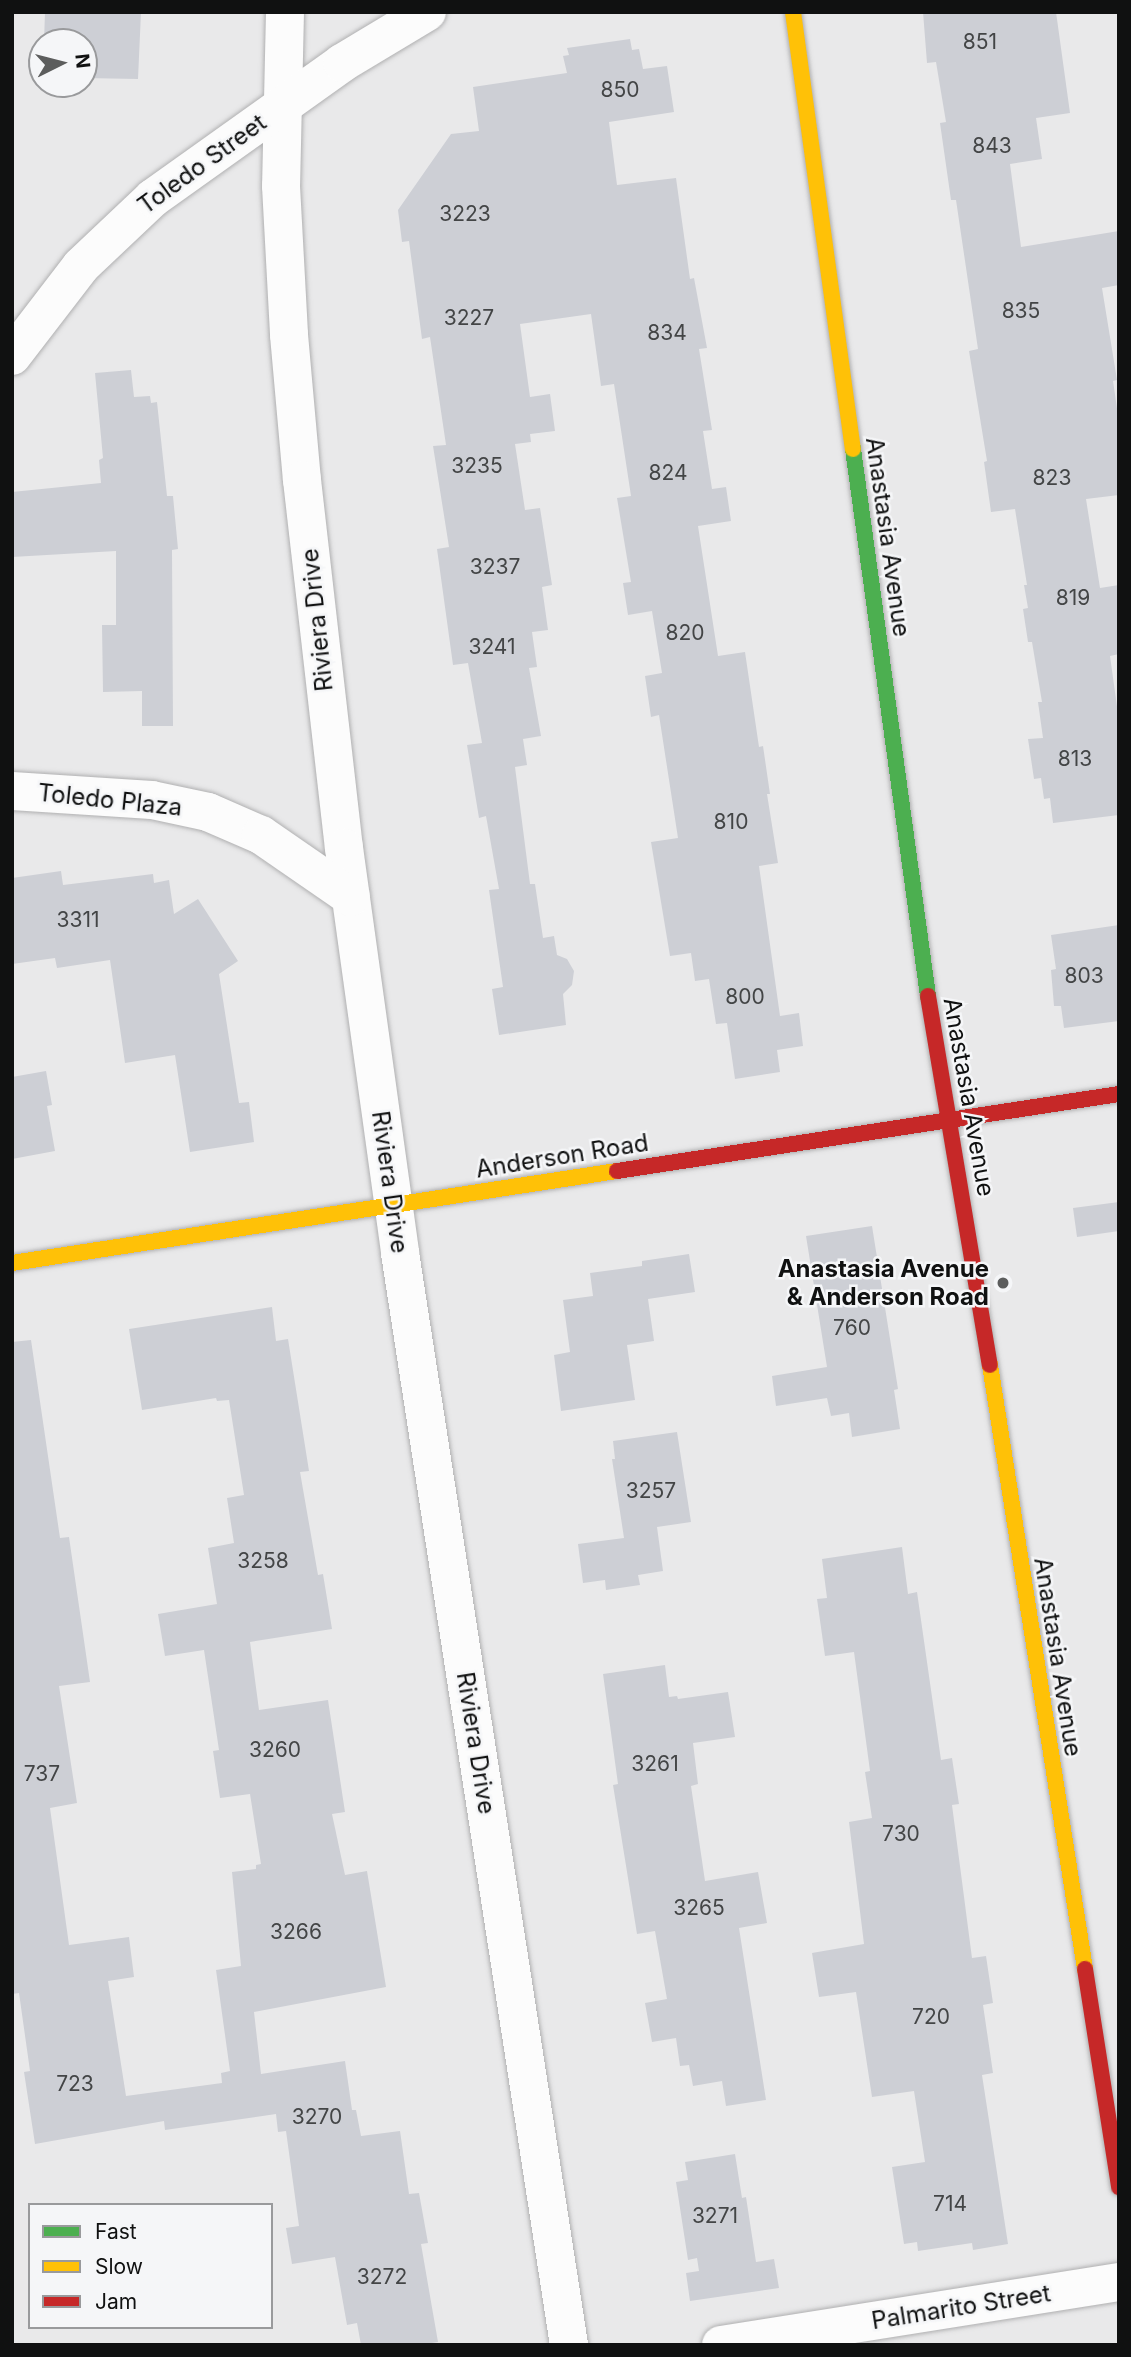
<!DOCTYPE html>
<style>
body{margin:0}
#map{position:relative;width:1131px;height:2357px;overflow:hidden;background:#e9e9ea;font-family:Inter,sans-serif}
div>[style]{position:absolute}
.building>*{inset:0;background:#cdcfd5}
.roads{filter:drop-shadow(0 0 2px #b0b0b1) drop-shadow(0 0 2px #b0b0b1)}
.street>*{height:38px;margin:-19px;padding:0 19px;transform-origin:19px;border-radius:19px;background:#fcfcfc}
.fast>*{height:16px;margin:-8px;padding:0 8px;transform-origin:8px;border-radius:8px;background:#4caf50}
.slow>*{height:16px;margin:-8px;padding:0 8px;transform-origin:8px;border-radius:8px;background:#ffc107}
.jam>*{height:16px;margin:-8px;padding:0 8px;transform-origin:8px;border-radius:8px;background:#c62828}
.dots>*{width:19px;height:19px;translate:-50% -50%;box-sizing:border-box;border:4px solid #f5f6f8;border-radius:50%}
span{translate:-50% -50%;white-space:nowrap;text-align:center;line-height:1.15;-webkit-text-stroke:5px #f5f6f8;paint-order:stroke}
.number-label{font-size:21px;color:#434546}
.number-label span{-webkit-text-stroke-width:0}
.street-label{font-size:24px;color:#101111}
.poi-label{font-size:24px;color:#101111;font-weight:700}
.right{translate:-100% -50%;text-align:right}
.frame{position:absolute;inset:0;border:14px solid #101111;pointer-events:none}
.legend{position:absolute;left:28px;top:2203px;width:245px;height:126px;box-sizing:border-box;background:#f5f6f8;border:2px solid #999a9c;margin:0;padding:9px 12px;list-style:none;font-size:21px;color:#101111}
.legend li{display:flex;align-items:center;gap:14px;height:35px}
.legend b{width:35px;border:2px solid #999a9c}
.north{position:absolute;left:28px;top:28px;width:70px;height:70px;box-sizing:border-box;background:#f5f6f8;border:2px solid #999a9c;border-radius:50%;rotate:84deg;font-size:19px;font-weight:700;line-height:28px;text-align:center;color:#101111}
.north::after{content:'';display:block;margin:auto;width:24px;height:32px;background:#5c5d5d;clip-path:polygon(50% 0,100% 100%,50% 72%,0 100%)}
</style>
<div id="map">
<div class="building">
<i style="clip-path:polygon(45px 12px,141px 12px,138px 79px,84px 78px,84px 42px,44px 42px)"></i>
<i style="clip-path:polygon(923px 12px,1056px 12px,1070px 113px,1036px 118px,1042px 159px,1010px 164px,1021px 247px,1119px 231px,1119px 285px,1102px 288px,1117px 380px,1113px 381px,1119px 422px,1119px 495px,1086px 499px,1100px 588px,1119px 585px,1119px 654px,1110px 656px,1119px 721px,1119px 815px,1053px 823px,1050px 798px,1044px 799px,1041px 778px,1034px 779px,1028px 739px,1043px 738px,1038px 702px,1042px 702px,1032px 642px,1028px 642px,1023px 609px,1028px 608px,1024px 585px,1027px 585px,1015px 509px,991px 512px,984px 462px,987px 461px,969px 351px,978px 349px,956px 200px,951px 200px,940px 123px,946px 122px,936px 62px,927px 63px)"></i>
<i style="clip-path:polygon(630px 39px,632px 50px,639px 49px,643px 69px,667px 66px,674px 112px,609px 122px,617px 185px,676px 178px,690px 279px,694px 278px,707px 348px,699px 349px,712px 430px,703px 431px,712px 489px,726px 487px,731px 521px,698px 526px,718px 656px,745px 652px,759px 747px,763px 746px,770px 794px,767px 794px,778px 863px,759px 866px,780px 1016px,799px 1013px,803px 1046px,777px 1050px,780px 1072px,735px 1079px,727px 1023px,716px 1024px,709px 979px,695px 981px,691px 953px,670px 956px,651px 842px,678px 838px,659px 715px,651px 717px,645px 676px,662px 673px,652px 611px,628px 615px,623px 583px,631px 582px,617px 498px,631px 496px,614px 384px,601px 386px,591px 314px,520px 324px,530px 397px,550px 394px,555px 431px,530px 434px,531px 442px,515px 444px,525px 510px,540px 508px,552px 585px,542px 587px,548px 630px,532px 632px,537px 667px,529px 668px,541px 736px,523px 739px,527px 765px,515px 767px,530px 884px,535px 884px,543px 938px,554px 936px,557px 955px,567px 959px,574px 971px,572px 985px,563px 994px,566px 1025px,499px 1035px,492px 989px,503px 987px,489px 890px,499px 889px,486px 816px,479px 818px,467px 745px,482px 743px,468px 663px,453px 665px,437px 549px,449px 547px,433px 446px,446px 445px,430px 337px,422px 339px,409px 241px,402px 242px,398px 210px,451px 134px,479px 131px,473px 87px,567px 73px,563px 56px,569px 55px,567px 48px)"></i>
<i style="clip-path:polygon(131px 370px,134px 397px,150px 396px,151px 403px,157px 402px,167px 496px,173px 496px,178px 549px,172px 550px,173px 726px,142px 726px,142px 691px,103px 692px,102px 625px,116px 625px,116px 551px,12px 557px,12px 492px,101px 483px,99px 460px,103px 458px,95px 373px)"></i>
<i style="clip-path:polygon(61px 871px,63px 885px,153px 874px,154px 883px,169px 880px,174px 914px,198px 899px,238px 961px,219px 974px,239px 1103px,249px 1102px,254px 1142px,190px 1152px,175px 1055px,125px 1063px,110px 960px,57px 968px,55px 958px,12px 964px,12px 878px)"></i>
<i style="clip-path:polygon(1119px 925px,1119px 1021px,1064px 1028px,1061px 1006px,1054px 1006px,1051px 970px,1056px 969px,1051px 935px)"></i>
<i style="clip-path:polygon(46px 1071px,52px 1105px,47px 1106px,55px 1151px,12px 1159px,12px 1077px)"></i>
<i style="clip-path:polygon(1119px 1202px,1119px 1231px,1077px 1237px,1073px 1208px)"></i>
<i style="clip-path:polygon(872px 1226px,898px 1389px,894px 1390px,900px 1429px,852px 1437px,849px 1413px,831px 1416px,827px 1398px,776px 1406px,772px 1376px,827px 1367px,806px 1236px)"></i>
<i style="clip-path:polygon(689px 1254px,695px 1292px,648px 1299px,654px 1341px,627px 1345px,635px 1400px,561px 1411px,554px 1355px,570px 1352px,563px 1300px,593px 1296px,590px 1273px,642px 1266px,642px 1261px)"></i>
<i style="clip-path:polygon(272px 1307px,276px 1341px,288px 1339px,309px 1471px,300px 1472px,318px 1575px,323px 1574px,332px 1629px,250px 1642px,259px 1710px,328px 1700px,345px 1812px,332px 1814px,345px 1875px,367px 1871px,386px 1987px,254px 2012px,261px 2074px,345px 2061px,352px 2110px,356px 2110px,361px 2136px,400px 2131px,409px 2194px,419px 2193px,428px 2243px,421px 2244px,438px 2342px,420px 2345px,361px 2345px,357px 2323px,347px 2325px,335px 2257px,292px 2264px,286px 2228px,299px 2226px,286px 2131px,278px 2132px,276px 2114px,165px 2130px,164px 2121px,35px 2144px,24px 2072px,30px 2071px,19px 1993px,12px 1994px,12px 1342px,31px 1340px,60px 1538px,69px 1537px,90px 1682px,59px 1686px,77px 1803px,50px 1808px,69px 1945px,129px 1937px,134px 1977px,108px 1981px,126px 2096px,222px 2083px,221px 2073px,230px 2071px,216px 1970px,241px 1966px,232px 1872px,256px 1869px,256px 1865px,261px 1864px,250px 1794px,220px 1798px,213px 1751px,219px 1750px,204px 1650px,165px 1656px,158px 1614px,217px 1604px,208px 1548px,234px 1543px,227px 1498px,244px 1495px,229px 1400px,217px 1401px,216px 1398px,142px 1410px,129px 1329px)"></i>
<i style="clip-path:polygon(677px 1432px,691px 1522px,657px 1527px,663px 1571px,638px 1575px,640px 1585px,606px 1590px,605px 1580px,583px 1583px,578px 1544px,624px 1538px,612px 1459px,615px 1459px,613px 1441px)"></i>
<i style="clip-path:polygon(902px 1547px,908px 1594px,917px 1592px,941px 1760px,952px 1758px,959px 1804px,952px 1805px,972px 1958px,986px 1956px,993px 2003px,983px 2005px,993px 2073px,982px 2075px,1008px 2244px,973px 2250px,972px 2243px,918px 2251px,917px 2242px,904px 2244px,892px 2167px,925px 2162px,914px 2091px,872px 2097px,856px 1992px,819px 1997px,812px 1953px,864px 1944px,849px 1822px,872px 1818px,865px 1772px,870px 1771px,854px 1652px,825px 1656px,817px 1599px,827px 1598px,822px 1559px)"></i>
<i style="clip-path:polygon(665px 1665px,669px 1697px,677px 1696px,678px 1699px,728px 1692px,735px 1737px,693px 1743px,698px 1784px,691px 1786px,705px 1881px,758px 1872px,767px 1923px,739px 1928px,766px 2100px,726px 2106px,722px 2081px,693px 2086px,689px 2065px,680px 2066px,676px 2038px,652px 2042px,645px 2003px,667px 1999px,655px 1931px,637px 1934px,613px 1785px,618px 1784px,603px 1674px)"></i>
<i style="clip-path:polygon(735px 2154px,742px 2198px,746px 2197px,756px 2262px,774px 2259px,779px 2288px,690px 2301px,686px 2273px,699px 2271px,697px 2258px,688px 2260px,676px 2182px,688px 2180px,685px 2162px)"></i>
</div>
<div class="roads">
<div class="street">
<i style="left:285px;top:12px;width:174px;rotate:91.3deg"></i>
<i style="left:281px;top:186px;width:149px;rotate:86.9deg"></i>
<i style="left:289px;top:335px;width:146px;rotate:84.9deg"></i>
<i style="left:302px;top:480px;width:370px;rotate:83.5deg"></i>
<i style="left:344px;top:848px;width:409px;rotate:82.1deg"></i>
<i style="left:400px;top:1253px;width:1105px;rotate:81.2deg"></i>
<i style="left:12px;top:356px;width:113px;rotate:-52.5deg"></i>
<i style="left:81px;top:266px;width:99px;rotate:-43.4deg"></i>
<i style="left:153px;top:198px;width:232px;rotate:-35.5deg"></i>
<i style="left:342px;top:63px;width:99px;rotate:-31deg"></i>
<i style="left:12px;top:791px;width:140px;rotate:3.7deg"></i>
<i style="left:152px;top:800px;width:57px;rotate:12.1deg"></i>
<i style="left:208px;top:812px;width:58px;rotate:23.5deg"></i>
<i style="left:261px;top:835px;width:109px;rotate:34.6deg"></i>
<i style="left:721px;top:2345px;width:403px;rotate:-9deg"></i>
</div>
<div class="fast">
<i style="left:853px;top:449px;width:552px;rotate:82.19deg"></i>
</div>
<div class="slow">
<i style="left:793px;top:12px;width:441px;rotate:82.2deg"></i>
<i style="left:12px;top:1263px;width:612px;rotate:-8.65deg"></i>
<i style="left:990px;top:1365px;width:611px;rotate:81.06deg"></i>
</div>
<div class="jam">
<i style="left:928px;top:996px;width:374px;rotate:80.5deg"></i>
<i style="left:617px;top:1171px;width:508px;rotate:-8.72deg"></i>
<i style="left:1085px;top:1969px;width:221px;rotate:81.1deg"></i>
</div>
</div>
<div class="dots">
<i style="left:1003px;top:1283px;background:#5c5d5d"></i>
</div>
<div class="number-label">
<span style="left:980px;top:42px">851</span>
<span style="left:620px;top:90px">850</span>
<span style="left:992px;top:146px">843</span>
<span style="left:465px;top:214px">3223</span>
<span style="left:1021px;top:311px">835</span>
<span style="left:469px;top:318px">3227</span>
<span style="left:667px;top:333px">834</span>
<span style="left:477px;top:466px">3235</span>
<span style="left:668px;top:473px">824</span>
<span style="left:1052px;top:478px">823</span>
<span style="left:495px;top:567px">3237</span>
<span style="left:1073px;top:598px">819</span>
<span style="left:685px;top:633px">820</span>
<span style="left:492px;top:647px">3241</span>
<span style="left:1075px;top:759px">813</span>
<span style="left:731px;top:822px">810</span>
<span style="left:78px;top:920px">3311</span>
<span style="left:1084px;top:976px">803</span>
<span style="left:745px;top:997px">800</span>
<span style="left:852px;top:1328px">760</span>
<span style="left:651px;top:1491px">3257</span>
<span style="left:263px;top:1561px">3258</span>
<span style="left:275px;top:1750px">3260</span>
<span style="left:655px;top:1764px">3261</span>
<span style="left:42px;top:1774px">737</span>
<span style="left:901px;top:1834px">730</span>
<span style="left:699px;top:1908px">3265</span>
<span style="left:296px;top:1932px">3266</span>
<span style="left:931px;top:2017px">720</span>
<span style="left:75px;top:2084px">723</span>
<span style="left:317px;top:2117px">3270</span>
<span style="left:950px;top:2204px">714</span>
<span style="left:715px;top:2216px">3271</span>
<span style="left:382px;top:2277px">3272</span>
</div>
<div class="street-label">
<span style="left:202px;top:164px;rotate:-36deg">Toledo Street</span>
<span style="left:888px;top:537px;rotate:82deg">Anastasia Avenue</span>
<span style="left:317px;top:620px;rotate:-96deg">Riviera Drive</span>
<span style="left:110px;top:800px;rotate:6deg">Toledo Plaza</span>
<span style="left:969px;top:1097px;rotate:80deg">Anastasia Avenue</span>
<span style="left:562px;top:1156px;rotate:-9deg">Anderson Road</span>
<span style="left:390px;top:1182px;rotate:82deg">Riviera Drive</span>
<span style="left:1058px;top:1657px;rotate:81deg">Anastasia Avenue</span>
<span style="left:476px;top:1743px;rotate:81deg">Riviera Drive</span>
<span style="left:961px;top:2307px;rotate:-9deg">Palmarito Street</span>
</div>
<div class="poi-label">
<span class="right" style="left:989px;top:1283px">Anastasia Avenue<br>&amp; Anderson Road</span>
</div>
<div class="frame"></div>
<ul class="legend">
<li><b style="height:9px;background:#4caf50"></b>Fast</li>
<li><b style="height:9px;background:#ffc107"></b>Slow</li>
<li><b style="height:9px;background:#c62828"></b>Jam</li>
</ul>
<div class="north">N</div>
</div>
